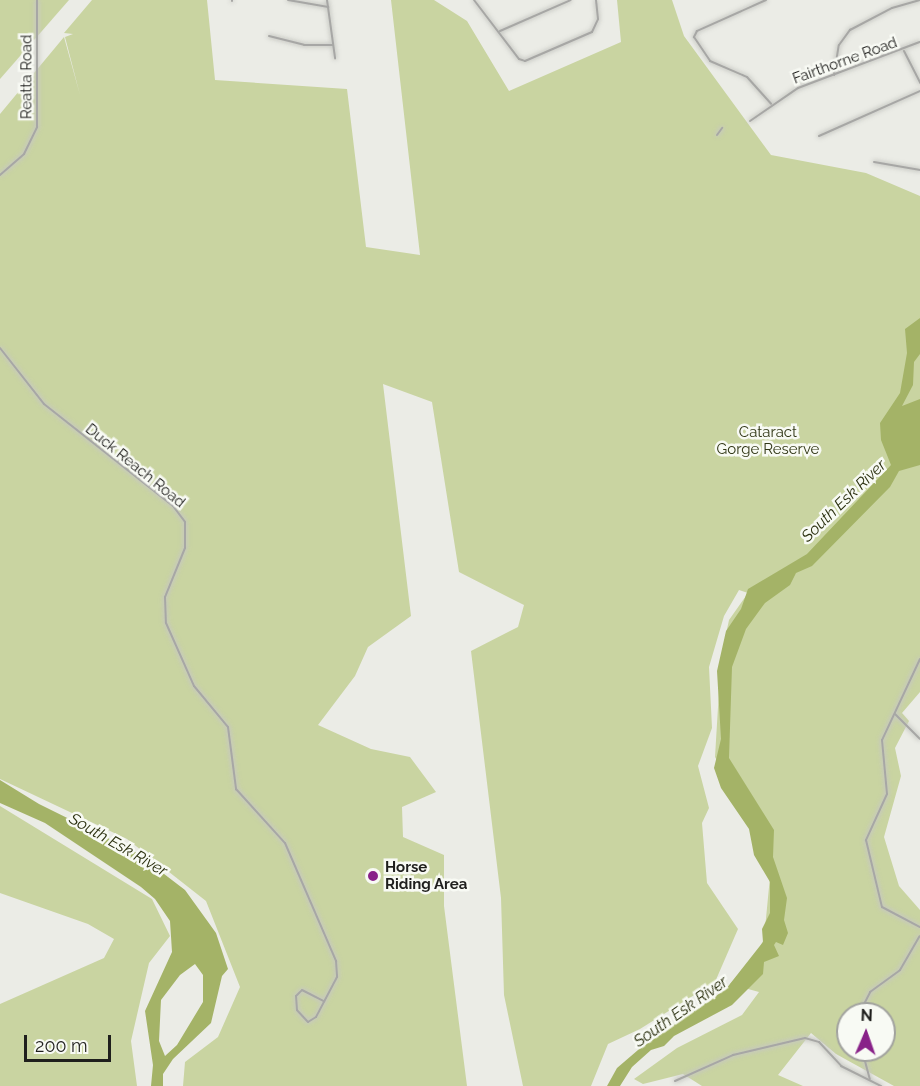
<!DOCTYPE html>
<style>
body{margin:0}
#map{position:relative;width:920px;height:1086px;overflow:hidden;background:#ebece6;font-family:Raleway,sans-serif}
div>[style]{position:absolute}
.green>*{inset:0;background:#c9d4a1}
.water>*{inset:0;background:#a4b367}
.roads{filter:drop-shadow(0 0 2px #c6c7c2) drop-shadow(0 0 2px #c6c7c2)}
.minor>*{height:2px;margin:-1px;padding:0 1px;transform-origin:1px;border-radius:1px;background:#a7a7a5}
.dots>*{width:16px;height:16px;translate:-50% -50%;box-sizing:border-box;border:3px solid #f8faf4;border-radius:50%}
span{translate:-50% -50%;white-space:nowrap;text-align:center;line-height:1.15;-webkit-text-stroke:5px #f8faf4;paint-order:stroke}
.street-label{font-size:15px;color:#1f1f1d}
.park-label{font-size:15px;color:#313716}
.poi-label{font-size:15px;color:#1f1f1d;font-weight:700}
.left{translate:0 -50%;text-align:left}
.water-label{font-size:16px;color:#2a2f0e;font-style:italic}
.north{position:absolute;left:836px;top:1002px;width:60px;height:60px;box-sizing:border-box;background:#f8faf4;border:2px solid #a1a29e;border-radius:50%;rotate:2deg;font-size:16px;font-weight:700;line-height:24px;text-align:center;color:#1f1f1d}
.north::after{content:'';display:block;margin:auto;width:21px;height:27px;background:#882188;clip-path:polygon(50% 0,100% 100%,50% 72%,0 100%)}
.scale{position:absolute;left:24px;top:1035px;width:87px;height:27px;box-sizing:border-box;border:3px solid #1f1f1d;border-top:0;padding-left:8px;font-size:18px;line-height:21px;white-space:nowrap;color:#1f1f1d;-webkit-text-stroke:4px #f8faf4;paint-order:stroke}
</style>
<div id="map">
<div class="green">
<i style="clip-path:polygon(0 0,69px 0,0 79px)"></i>
<i style="clip-path:polygon(evenodd,92px 0,207px 0,215px 80px,347px 89px,366px 247px,420px 255px,391px 0,434px 0,467px 21px,509px 91px,621px 42px,617px 0,672px 0,684px 36px,771px 155px,866px 173px,920px 196px,920px 692px,902px 713px,909px 721px,895px 748px,901px 776px,884px 837px,899px 886px,920px 910px,920px 1086px,894px 1086px,836px 1054px,811px 1033px,778px 1075px,803px 1086px,702px 1086px,683px 1074px,643px 1084px,634px 1079px,677px 1048px,742px 1015px,759px 992px,730px 984px,757px 953px,764px 939px,772px 856px,715px 757px,721px 657px,729px 620px,748px 593px,739px 590px,724px 616px,709px 667px,712px 728px,698px 766px,709px 808px,702px 823px,707px 883px,738px 929px,715px 982px,640px 1029px,608px 1044px,591px 1086px,523px 1086px,504px 995px,501px 898px,471px 651px,518px 627px,524px 605px,459px 572px,432px 402px,383px 384px,411px 616px,368px 647px,355px 676px,318px 725px,371px 749px,410px 757px,436px 792px,402px 807px,403px 837px,444px 855px,444px 906px,467px 1086px,183px 1086px,185px 1062px,218px 1037px,240px 987px,206px 901px,127px 839px,0 779px,0 114px,64px 37px,80px 95px,87px 94px,80px 95px,65px 37px,73px 34px,64px 33px,92px 0,848px 1014px,884px 1014px,884px 1050px,848px 1050px,848px 1014px)"></i>
<i style="clip-path:polygon(0 806px,152px 899px,170px 936px,149px 963px,131px 1041px,137px 1086px,0 1086px,0 1004px,104px 958px,114px 939px,88px 924px,0 893px)"></i>
</div>
<div class="water">
<i style="clip-path:polygon(920px 318px,920px 354px,914px 362px,913px 385px,902px 406px,920px 399px,920px 465px,899px 471px,890px 487px,812px 566px,796px 573px,790px 585px,765px 603px,746px 629px,732px 667px,729px 758px,774px 830px,773px 857px,787px 898px,784px 920px,788px 933px,783px 945px,776px 942px,774px 945px,779px 956px,764px 962px,763px 974px,732px 1005px,674px 1036px,664px 1046px,651px 1050px,632px 1067px,620px 1086px,607px 1086px,617px 1068px,638px 1050px,726px 989px,763px 942px,762px 929px,770px 913px,770px 882px,754px 855px,749px 829px,721px 788px,714px 768px,721px 739px,717px 671px,726px 631px,741px 609px,748px 589px,807px 554px,891px 465px,881px 440px,880px 423px,900px 393px,907px 353px,905px 329px)"></i>
<i style="clip-path:polygon(evenodd,0 780px,39px 804px,134px 851px,185px 890px,216px 933px,228px 969px,222px 976px,211px 1023px,173px 1059px,163px 1074px,163px 1086px,151px 1086px,153px 1065px,145px 1011px,172px 952px,170px 921px,155px 899px,141px 887px,45px 823px,0 803px,0 780px,195px 964px,203px 975px,203px 1002px,177px 1045px,165px 1056px,159px 1041px,161px 1000px,180px 975px,195px 964px)"></i>
</div>
<div class="roads">
<div class="minor">
<i style="left:232px;top:0;width:1px;rotate:90deg"></i>
<i style="left:288px;top:0;width:41px;rotate:9.9deg"></i>
<i style="left:327px;top:0;width:59px;rotate:82.1deg"></i>
<i style="left:474px;top:0;width:74px;rotate:52.7deg"></i>
<i style="left:519px;top:59px;width:6px;rotate:18deg"></i>
<i style="left:525px;top:61px;width:73px;rotate:-23.4deg"></i>
<i style="left:592px;top:32px;width:14px;rotate:-65deg"></i>
<i style="left:598px;top:19px;width:19px;rotate:-96deg"></i>
<i style="left:766px;top:0;width:76px;rotate:155.8deg"></i>
<i style="left:697px;top:31px;width:7px;rotate:117deg"></i>
<i style="left:694px;top:37px;width:29px;rotate:56deg"></i>
<i style="left:710px;top:61px;width:40px;rotate:23.4deg"></i>
<i style="left:747px;top:77px;width:36px;rotate:48deg"></i>
<i style="left:500px;top:31px;width:77px;rotate:-23.6deg"></i>
<i style="left:269px;top:36px;width:36px;rotate:14deg"></i>
<i style="left:304px;top:45px;width:29px"></i>
<i style="left:904px;top:51px;width:36px;rotate:63deg"></i>
<i style="left:834px;top:75px;width:30px;rotate:-81deg"></i>
<i style="left:839px;top:45px;width:19px;rotate:-54deg"></i>
<i style="left:850px;top:30px;width:47px;rotate:-27.6deg"></i>
<i style="left:892px;top:8px;width:29px;rotate:-16deg"></i>
<i style="left:750px;top:121px;width:58px;rotate:-34.5deg"></i>
<i style="left:798px;top:88px;width:130px;rotate:-20.7deg"></i>
<i style="left:717px;top:135px;width:9px;rotate:-54deg"></i>
<i style="left:819px;top:136px;width:111px;rotate:-24deg"></i>
<i style="left:874px;top:162px;width:47px;rotate:9.9deg"></i>
<i style="left:0;top:175px;width:32px;rotate:-41deg"></i>
<i style="left:24px;top:154px;width:30px;rotate:-64deg"></i>
<i style="left:37px;top:127px;width:127px;rotate:-90deg"></i>
<i style="left:0;top:348px;width:71px;rotate:51.8deg"></i>
<i style="left:44px;top:404px;width:164px;rotate:38.3deg"></i>
<i style="left:173px;top:506px;width:20px;rotate:53deg"></i>
<i style="left:185px;top:522px;width:26px;rotate:90deg"></i>
<i style="left:185px;top:548px;width:53px;rotate:112.2deg"></i>
<i style="left:165px;top:597px;width:26px;rotate:88deg"></i>
<i style="left:166px;top:623px;width:69px;rotate:66deg"></i>
<i style="left:194px;top:686px;width:53px;rotate:50.3deg"></i>
<i style="left:228px;top:727px;width:63px;rotate:82.6deg"></i>
<i style="left:236px;top:789px;width:73px;rotate:47.8deg"></i>
<i style="left:285px;top:843px;width:129px;rotate:66.6deg"></i>
<i style="left:336px;top:961px;width:16px;rotate:86deg"></i>
<i style="left:337px;top:977px;width:45px;rotate:117.7deg"></i>
<i style="left:316px;top:1017px;width:9px;rotate:148deg"></i>
<i style="left:308px;top:1022px;width:16px;rotate:-133deg"></i>
<i style="left:297px;top:1010px;width:14px;rotate:-94deg"></i>
<i style="left:296px;top:996px;width:8px;rotate:-45deg"></i>
<i style="left:302px;top:990px;width:25px;rotate:27deg"></i>
<i style="left:920px;top:659px;width:89px;rotate:115.1deg"></i>
<i style="left:882px;top:740px;width:54px;rotate:84.7deg"></i>
<i style="left:887px;top:794px;width:51px;rotate:114.5deg"></i>
<i style="left:866px;top:840px;width:69px;rotate:76.6deg"></i>
<i style="left:882px;top:907px;width:43px;rotate:27.8deg"></i>
<i style="left:895px;top:714px;width:35px;rotate:45deg"></i>
<i style="left:859px;top:1014px;width:25px;rotate:-63deg"></i>
<i style="left:870px;top:992px;width:37px;rotate:-36deg"></i>
<i style="left:900px;top:970px;width:39px;rotate:-60deg"></i>
<i style="left:862px;top:1050px;width:30px;rotate:75deg"></i>
<i style="left:675px;top:1081px;width:64px;rotate:-24.1deg"></i>
<i style="left:733px;top:1055px;width:74px;rotate:-13.3deg"></i>
<i style="left:805px;top:1038px;width:15px;rotate:16deg"></i>
<i style="left:819px;top:1042px;width:33px;rotate:47deg"></i>
<i style="left:841px;top:1066px;width:45px;rotate:26.6deg"></i>
</div>
</div>
<div class="dots">
<i style="left:373px;top:876px;background:#882188"></i>
</div>
<div class="street-label">
<span style="left:845px;top:61px;rotate:-20deg">Fairthorne Road</span>
<span style="left:27px;top:77px;rotate:-90deg">Reatta Road</span>
<span style="left:135px;top:466px;rotate:39deg">Duck Reach Road</span>
</div>
<div class="park-label">
<span style="left:768px;top:441px">Cataract<br>Gorge Reserve</span>
</div>
<div class="poi-label">
<span class="left" style="left:385px;top:876px">Horse<br>Riding Area</span>
</div>
<div class="water-label">
<span style="left:844px;top:501px;rotate:-44deg">South Esk River</span>
<span style="left:118px;top:845px;rotate:30deg">South Esk River</span>
<span style="left:681px;top:1012px;rotate:-35deg">South Esk River</span>
</div>
<div class="north">N</div>
<div class="scale">200 m</div>
</div>
